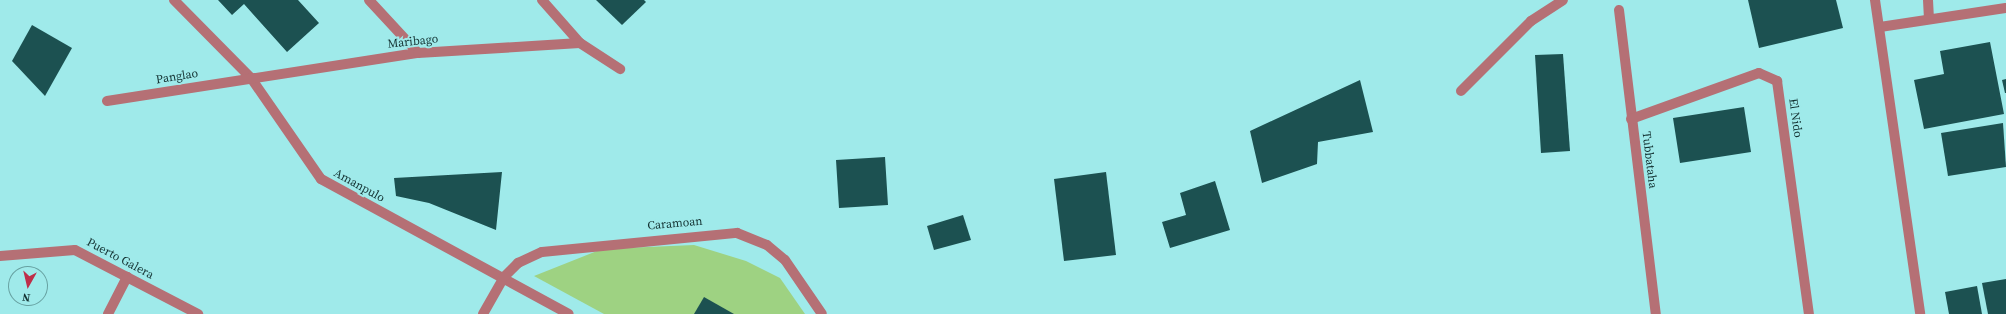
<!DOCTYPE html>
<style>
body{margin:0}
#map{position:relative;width:2006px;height:314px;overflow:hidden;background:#9feaea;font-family:"Source Serif 4",serif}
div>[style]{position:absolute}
.green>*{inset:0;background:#9ed282}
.building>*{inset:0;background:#1c5151}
.minor>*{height:10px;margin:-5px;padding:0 5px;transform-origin:5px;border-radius:5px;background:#b57075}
span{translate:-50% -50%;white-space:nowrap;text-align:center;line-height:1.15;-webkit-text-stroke:4px #9feaea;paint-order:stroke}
.street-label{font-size:12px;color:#143333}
.north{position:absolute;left:8px;top:266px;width:40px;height:40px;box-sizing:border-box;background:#9feaea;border:1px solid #67a1a1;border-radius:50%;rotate:188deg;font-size:11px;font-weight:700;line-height:16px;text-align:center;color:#143333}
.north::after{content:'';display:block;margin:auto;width:14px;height:18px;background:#be2e49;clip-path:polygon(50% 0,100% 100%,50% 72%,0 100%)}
</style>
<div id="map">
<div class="green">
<i style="clip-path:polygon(694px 245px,746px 261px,780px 278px,805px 314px,604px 314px,534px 276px,602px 249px)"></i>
</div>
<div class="building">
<i style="clip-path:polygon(218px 0,298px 0,319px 23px,287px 52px,244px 4px,232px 15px)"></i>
<i style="clip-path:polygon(596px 0,644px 0,646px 2px,622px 25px)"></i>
<i style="clip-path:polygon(1748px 0,1836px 0,1843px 28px,1759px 48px)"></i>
<i style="clip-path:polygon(32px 25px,72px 48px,45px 96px,12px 61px)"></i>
<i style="clip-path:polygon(1990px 42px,2004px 114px,1924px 129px,1914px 80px,1944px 74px,1940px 51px)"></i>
<i style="clip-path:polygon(1563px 54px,1570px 151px,1541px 153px,1535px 55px)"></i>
<i style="clip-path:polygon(2006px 79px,2006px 93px,2005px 93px,2002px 80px)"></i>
<i style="clip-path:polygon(1360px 80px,1373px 132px,1318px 142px,1317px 164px,1262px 183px,1250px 131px)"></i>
<i style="clip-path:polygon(1744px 107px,1751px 152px,1680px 163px,1673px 118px)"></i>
<i style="clip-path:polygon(2003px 123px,2006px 167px,1948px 176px,1941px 133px)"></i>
<i style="clip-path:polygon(885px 157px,888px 205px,839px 208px,836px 160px)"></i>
<i style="clip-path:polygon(502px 172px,496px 230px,429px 203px,396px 196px,394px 178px)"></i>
<i style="clip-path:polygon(1106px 172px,1116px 255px,1064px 261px,1054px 179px)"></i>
<i style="clip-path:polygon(1215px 181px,1230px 230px,1170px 248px,1162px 222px,1186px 215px,1180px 193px)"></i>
<i style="clip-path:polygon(963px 215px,971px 240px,934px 250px,927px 226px)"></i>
<i style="clip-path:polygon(2006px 279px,2006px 314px,1988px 314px,1982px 283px)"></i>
<i style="clip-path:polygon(1977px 286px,1982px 314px,1949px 314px,1945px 292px)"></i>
<i style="clip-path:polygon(704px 297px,734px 314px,694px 314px)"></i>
</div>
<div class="minor">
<i style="left:174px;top:0;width:110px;rotate:45.4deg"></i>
<i style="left:251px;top:78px;width:123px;rotate:55.3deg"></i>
<i style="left:321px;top:179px;width:282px;rotate:28.6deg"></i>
<i style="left:369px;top:0;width:72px;rotate:47.2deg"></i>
<i style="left:542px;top:0;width:57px;rotate:48.5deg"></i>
<i style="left:580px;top:43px;width:48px;rotate:33deg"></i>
<i style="left:1875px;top:0;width:317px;rotate:81.8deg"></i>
<i style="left:1928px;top:0;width:19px;rotate:87deg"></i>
<i style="left:1619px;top:10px;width:306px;rotate:83.1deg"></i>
<i style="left:1880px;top:27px;width:127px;rotate:-8.6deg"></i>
<i style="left:1461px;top:91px;width:99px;rotate:-45deg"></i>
<i style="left:1531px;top:21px;width:38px;rotate:-33deg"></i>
<i style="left:107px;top:101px;width:315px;rotate:-8.8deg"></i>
<i style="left:418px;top:53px;width:162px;rotate:-3.5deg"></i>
<i style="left:1631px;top:119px;width:136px;rotate:-19.8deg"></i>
<i style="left:1759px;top:73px;width:20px;rotate:24deg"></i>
<i style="left:1777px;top:81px;width:235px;rotate:82.2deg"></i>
<i style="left:0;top:256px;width:75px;rotate:-4.6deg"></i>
<i style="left:75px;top:250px;width:139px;rotate:27.5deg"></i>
<i style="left:108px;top:314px;width:42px;rotate:-62.8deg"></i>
<i style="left:483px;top:314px;width:43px;rotate:-60.4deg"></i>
<i style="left:504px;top:277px;width:20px;rotate:-45deg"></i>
<i style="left:518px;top:263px;width:26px;rotate:-25deg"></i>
<i style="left:542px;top:252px;width:196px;rotate:-5.6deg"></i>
<i style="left:737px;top:233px;width:32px;rotate:22deg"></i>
<i style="left:767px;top:245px;width:23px;rotate:40deg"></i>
<i style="left:785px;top:260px;width:65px;rotate:55.6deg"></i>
</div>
<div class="street-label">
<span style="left:413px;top:42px;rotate:-6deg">Maribago</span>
<span style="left:177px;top:77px;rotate:-9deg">Panglao</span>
<span style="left:1795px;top:118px;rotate:82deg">El Nido</span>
<span style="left:1649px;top:160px;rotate:83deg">Tubbataha</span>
<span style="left:359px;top:186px;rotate:29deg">Amanpulo</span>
<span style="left:675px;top:224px;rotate:-5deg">Caramoan</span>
<span style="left:120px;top:259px;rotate:28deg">Puerto Galera</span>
</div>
<div class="north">N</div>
</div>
